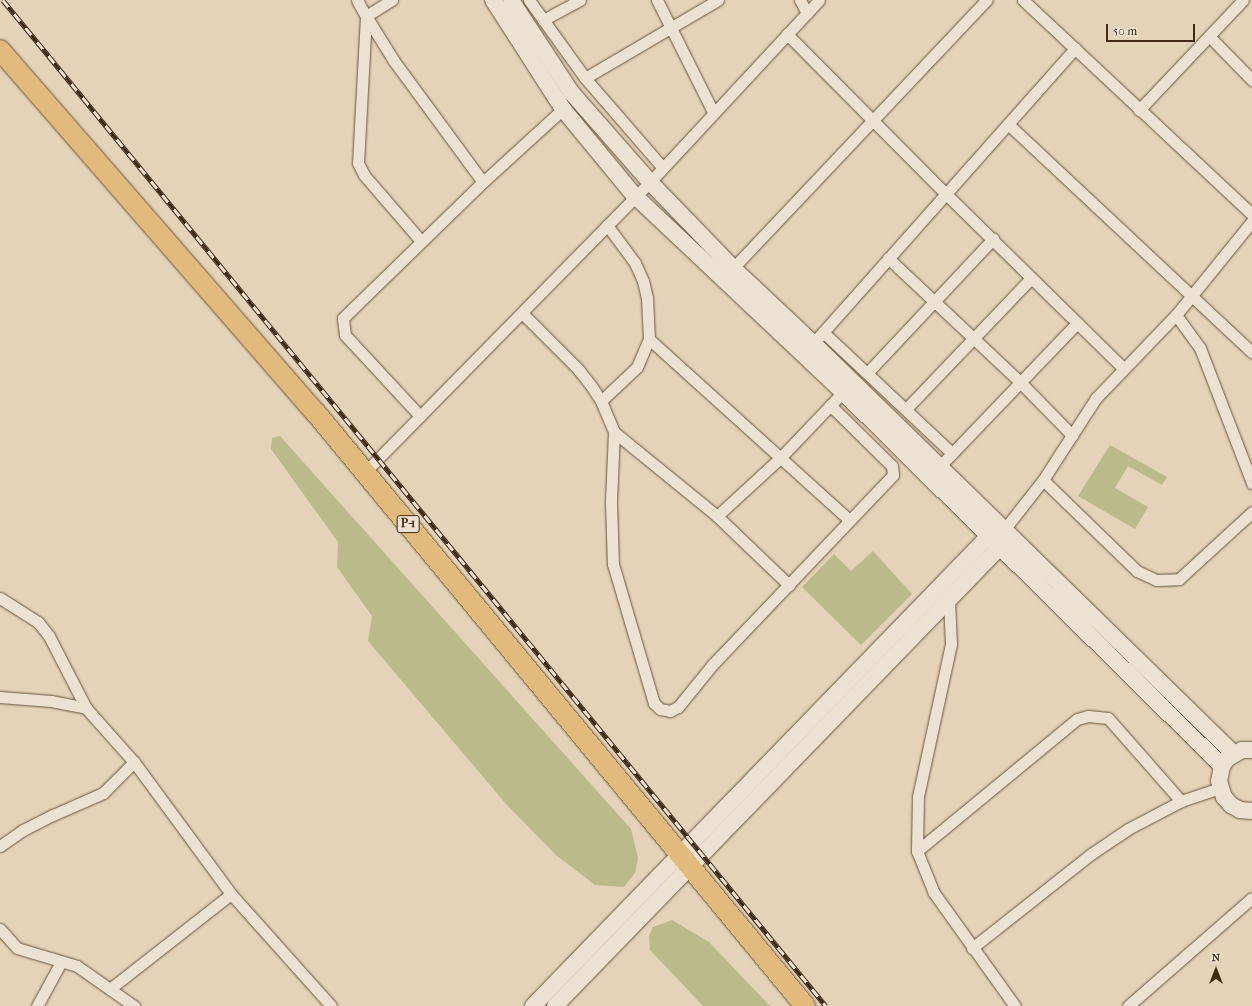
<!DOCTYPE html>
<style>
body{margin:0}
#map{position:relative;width:1252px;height:1006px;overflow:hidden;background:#e4d3b8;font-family:"IM FELL French Canon",serif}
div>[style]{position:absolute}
.green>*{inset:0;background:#bbba8a}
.roads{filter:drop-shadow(0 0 1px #69543e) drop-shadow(0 0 1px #69543e)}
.street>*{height:11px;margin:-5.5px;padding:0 5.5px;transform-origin:5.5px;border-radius:5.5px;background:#ede2d1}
.secondary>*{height:16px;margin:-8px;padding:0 8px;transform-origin:8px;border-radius:8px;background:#ede2d1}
.highway>*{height:20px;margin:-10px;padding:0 10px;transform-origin:10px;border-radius:10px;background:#e2ba7c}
.rail>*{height:4.5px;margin-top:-2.25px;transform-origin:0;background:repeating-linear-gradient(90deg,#ede2d1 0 9px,#402a16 0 18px);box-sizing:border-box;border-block:1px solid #402a16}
span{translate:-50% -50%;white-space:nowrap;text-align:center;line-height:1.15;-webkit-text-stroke:3px #ede2d1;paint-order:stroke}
.shield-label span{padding:1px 3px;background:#ede2d1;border:1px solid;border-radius:3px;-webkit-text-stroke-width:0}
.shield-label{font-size:12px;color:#402a16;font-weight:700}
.north{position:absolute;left:1196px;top:950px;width:40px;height:40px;-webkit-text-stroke:3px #ede2d1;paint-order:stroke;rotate:0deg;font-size:11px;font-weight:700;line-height:16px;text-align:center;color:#402a16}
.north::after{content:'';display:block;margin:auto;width:14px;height:18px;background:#402a16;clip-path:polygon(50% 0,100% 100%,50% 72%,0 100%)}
.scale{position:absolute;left:1106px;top:24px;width:89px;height:18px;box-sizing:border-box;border:2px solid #402a16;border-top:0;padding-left:5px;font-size:12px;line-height:14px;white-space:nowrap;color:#402a16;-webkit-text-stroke:3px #ede2d1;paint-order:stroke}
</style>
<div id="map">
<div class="green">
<i style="clip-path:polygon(280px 436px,631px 829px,638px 858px,635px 873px,624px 887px,595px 885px,557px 856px,506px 804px,368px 641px,372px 616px,337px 567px,338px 542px,271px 449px,272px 438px)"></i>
<i style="clip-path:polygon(1110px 445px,1167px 477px,1162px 485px,1128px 466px,1115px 488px,1148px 507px,1135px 529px,1078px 496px)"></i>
<i style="clip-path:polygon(873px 551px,912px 594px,861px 645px,802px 587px,834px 554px,851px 571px)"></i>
<i style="clip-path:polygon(672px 920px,709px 942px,770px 1006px,703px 1006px,650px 950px,649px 936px,653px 927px)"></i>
</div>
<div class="roads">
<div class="street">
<i style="left:357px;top:0;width:18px;rotate:61deg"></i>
<i style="left:366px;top:16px;width:31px;rotate:-32deg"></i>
<i style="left:529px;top:0;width:96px;rotate:54.3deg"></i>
<i style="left:585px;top:78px;width:118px;rotate:49.1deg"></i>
<i style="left:657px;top:0;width:125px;rotate:63.4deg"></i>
<i style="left:800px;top:0;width:15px;rotate:62deg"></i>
<i style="left:1023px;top:0;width:313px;rotate:43.1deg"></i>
<i style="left:366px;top:16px;width:53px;rotate:58.1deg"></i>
<i style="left:394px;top:61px;width:150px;rotate:53.7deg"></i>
<i style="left:483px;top:182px;width:108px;rotate:-42.4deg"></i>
<i style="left:366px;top:16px;width:147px;rotate:93.1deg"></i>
<i style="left:358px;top:163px;width:13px;rotate:63deg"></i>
<i style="left:364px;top:175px;width:87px;rotate:49.2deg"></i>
<i style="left:543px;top:20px;width:42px;rotate:-28.4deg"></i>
<i style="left:787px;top:34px;width:224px;rotate:45.2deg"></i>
<i style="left:945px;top:193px;width:250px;rotate:44.5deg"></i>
<i style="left:1209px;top:36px;width:62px;rotate:45.7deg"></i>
<i style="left:585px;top:78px;width:154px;rotate:-30.4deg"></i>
<i style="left:1139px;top:110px;width:151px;rotate:-46.6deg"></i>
<i style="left:1008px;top:124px;width:334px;rotate:43.1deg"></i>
<i style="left:888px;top:258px;width:183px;rotate:43.2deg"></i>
<i style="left:1021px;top:383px;width:73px;rotate:45.6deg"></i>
<i style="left:733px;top:268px;width:369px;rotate:-46.6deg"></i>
<i style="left:522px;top:313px;width:79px;rotate:45deg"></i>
<i style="left:578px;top:369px;width:23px;rotate:52deg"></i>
<i style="left:592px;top:387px;width:17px;rotate:57deg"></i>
<i style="left:601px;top:401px;width:34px;rotate:67deg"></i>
<i style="left:614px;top:432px;width:70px;rotate:92.5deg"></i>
<i style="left:611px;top:502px;width:62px;rotate:88.2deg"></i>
<i style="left:613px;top:564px;width:145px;rotate:73.6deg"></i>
<i style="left:654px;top:703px;width:8px;rotate:45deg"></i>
<i style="left:660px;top:709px;width:10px;rotate:11deg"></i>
<i style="left:670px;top:711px;width:9px;rotate:-27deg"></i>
<i style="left:678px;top:707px;width:55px;rotate:-50.9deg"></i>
<i style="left:713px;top:664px;width:261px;rotate:-46.4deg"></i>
<i style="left:893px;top:475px;width:9px;rotate:-96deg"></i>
<i style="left:892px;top:466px;width:87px;rotate:-135.5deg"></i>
<i style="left:1176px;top:315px;width:41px;rotate:54deg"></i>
<i style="left:1200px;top:348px;width:145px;rotate:68.9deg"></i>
<i style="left:823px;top:332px;width:177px;rotate:43.2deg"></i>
<i style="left:649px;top:339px;width:270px;rotate:42.1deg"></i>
<i style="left:809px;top:348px;width:401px;rotate:-48.4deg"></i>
<i style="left:868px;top:372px;width:183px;rotate:-46.8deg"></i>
<i style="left:601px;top:401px;width:50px;rotate:-43.4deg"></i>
<i style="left:637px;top:367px;width:30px;rotate:-67deg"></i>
<i style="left:649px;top:339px;width:41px;rotate:-92.8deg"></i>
<i style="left:647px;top:298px;width:17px;rotate:-103deg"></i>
<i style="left:643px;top:281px;width:20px;rotate:-114deg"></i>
<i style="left:635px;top:263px;width:47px;rotate:-126.4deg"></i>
<i style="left:906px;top:409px;width:181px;rotate:-46.3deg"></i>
<i style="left:420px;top:416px;width:110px;rotate:-132.8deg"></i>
<i style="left:345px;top:335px;width:17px;rotate:-97deg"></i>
<i style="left:343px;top:318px;width:195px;rotate:-44.2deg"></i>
<i style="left:614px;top:432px;width:133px;rotate:39.2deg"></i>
<i style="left:717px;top:516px;width:100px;rotate:43.8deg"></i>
<i style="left:939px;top:467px;width:199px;rotate:-46.2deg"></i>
<i style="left:365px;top:472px;width:407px;rotate:-45.5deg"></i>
<i style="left:650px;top:182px;width:248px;rotate:-47.1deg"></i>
<i style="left:1043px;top:480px;width:131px;rotate:44.1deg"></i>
<i style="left:1137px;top:571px;width:21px;rotate:25deg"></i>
<i style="left:1156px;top:580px;width:23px;rotate:-2deg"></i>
<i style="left:1179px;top:579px;width:99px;rotate:-42.5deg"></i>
<i style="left:717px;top:516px;width:86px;rotate:-42.6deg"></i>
<i style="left:780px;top:458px;width:91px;rotate:-46.3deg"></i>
<i style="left:1003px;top:531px;width:65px;rotate:-51.9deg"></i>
<i style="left:1043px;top:480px;width:98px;rotate:-57.1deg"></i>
<i style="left:1096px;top:398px;width:115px;rotate:-46.1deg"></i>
<i style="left:1176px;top:315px;width:121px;rotate:-51deg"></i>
<i style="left:0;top:598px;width:45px;rotate:32.3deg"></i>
<i style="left:38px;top:622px;width:18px;rotate:52deg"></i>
<i style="left:49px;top:636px;width:81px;rotate:62.8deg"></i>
<i style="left:86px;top:708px;width:72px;rotate:48.4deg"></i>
<i style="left:134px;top:762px;width:164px;rotate:53.7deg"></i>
<i style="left:231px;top:894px;width:150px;rotate:48.2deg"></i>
<i style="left:949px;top:600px;width:44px;rotate:87.4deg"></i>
<i style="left:951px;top:644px;width:157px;rotate:102.2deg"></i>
<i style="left:918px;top:797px;width:54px;rotate:91.1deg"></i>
<i style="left:917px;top:851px;width:45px;rotate:68deg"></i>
<i style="left:934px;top:893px;width:139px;rotate:54.4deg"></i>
<i style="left:0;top:697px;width:51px;rotate:4.5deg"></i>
<i style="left:51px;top:701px;width:36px;rotate:11deg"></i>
<i style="left:0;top:846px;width:28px;rotate:-35deg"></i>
<i style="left:23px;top:830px;width:34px;rotate:-27deg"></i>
<i style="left:53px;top:815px;width:55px;rotate:-23.7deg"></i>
<i style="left:103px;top:793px;width:44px;rotate:-45deg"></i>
<i style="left:917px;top:851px;width:207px;rotate:-39.5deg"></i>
<i style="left:1077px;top:719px;width:11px;rotate:-15deg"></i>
<i style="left:1088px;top:716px;width:20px;rotate:6deg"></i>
<i style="left:1108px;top:718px;width:111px;rotate:48.7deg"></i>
<i style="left:0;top:929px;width:25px;rotate:48deg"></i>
<i style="left:17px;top:948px;width:63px;rotate:16.7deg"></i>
<i style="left:77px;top:966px;width:70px;rotate:35.1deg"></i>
<i style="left:972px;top:948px;width:152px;rotate:-38.3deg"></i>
<i style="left:1091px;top:854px;width:45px;rotate:-34deg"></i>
<i style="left:1128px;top:829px;width:60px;rotate:-27.8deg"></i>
<i style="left:1181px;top:801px;width:41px;rotate:-18.4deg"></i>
<i style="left:111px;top:988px;width:152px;rotate:-38.1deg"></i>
<i style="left:37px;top:1006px;width:50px;rotate:-61.4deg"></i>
<i style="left:1128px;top:1006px;width:164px;rotate:-41.1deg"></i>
</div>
<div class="secondary">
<i style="left:493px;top:0;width:130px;rotate:57.3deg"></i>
<i style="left:563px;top:109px;width:112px;rotate:50.5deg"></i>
<i style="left:634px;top:195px;width:287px;rotate:43.3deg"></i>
<i style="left:843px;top:392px;width:532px;rotate:44.62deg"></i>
<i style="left:511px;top:0;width:110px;rotate:56.9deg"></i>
<i style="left:571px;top:92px;width:120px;rotate:48.7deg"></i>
<i style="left:650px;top:182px;width:120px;rotate:46deg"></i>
<i style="left:733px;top:268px;width:110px;rotate:43.2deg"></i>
<i style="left:813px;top:343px;width:588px;rotate:44.31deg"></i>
<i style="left:1252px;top:750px;width:10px;rotate:180deg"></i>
<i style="left:1242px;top:750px;width:17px;rotate:149deg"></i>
<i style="left:1227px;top:759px;width:9px;rotate:126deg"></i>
<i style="left:1222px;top:766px;width:15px;rotate:101deg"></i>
<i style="left:1219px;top:781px;width:17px;rotate:73deg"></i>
<i style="left:1224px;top:797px;width:11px;rotate:49deg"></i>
<i style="left:1231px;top:805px;width:10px;rotate:29deg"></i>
<i style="left:1240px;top:810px;width:12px;rotate:5deg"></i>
<i style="left:533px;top:1006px;width:653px;rotate:-45.87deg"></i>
<i style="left:988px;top:537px;width:11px;rotate:-22deg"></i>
<i style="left:555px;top:1006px;width:638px;rotate:-45.89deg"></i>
<i style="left:999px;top:548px;width:9px;rotate:-72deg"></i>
</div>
<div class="highway">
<i style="left:0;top:50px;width:481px;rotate:49deg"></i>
<i style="left:316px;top:413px;width:769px;rotate:50.49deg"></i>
</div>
</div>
<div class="rail">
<i style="left:3px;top:0;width:1300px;rotate:50.71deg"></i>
</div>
<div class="shield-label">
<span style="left:408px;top:524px">P-1</span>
</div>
<div class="north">N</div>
<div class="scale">50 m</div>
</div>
